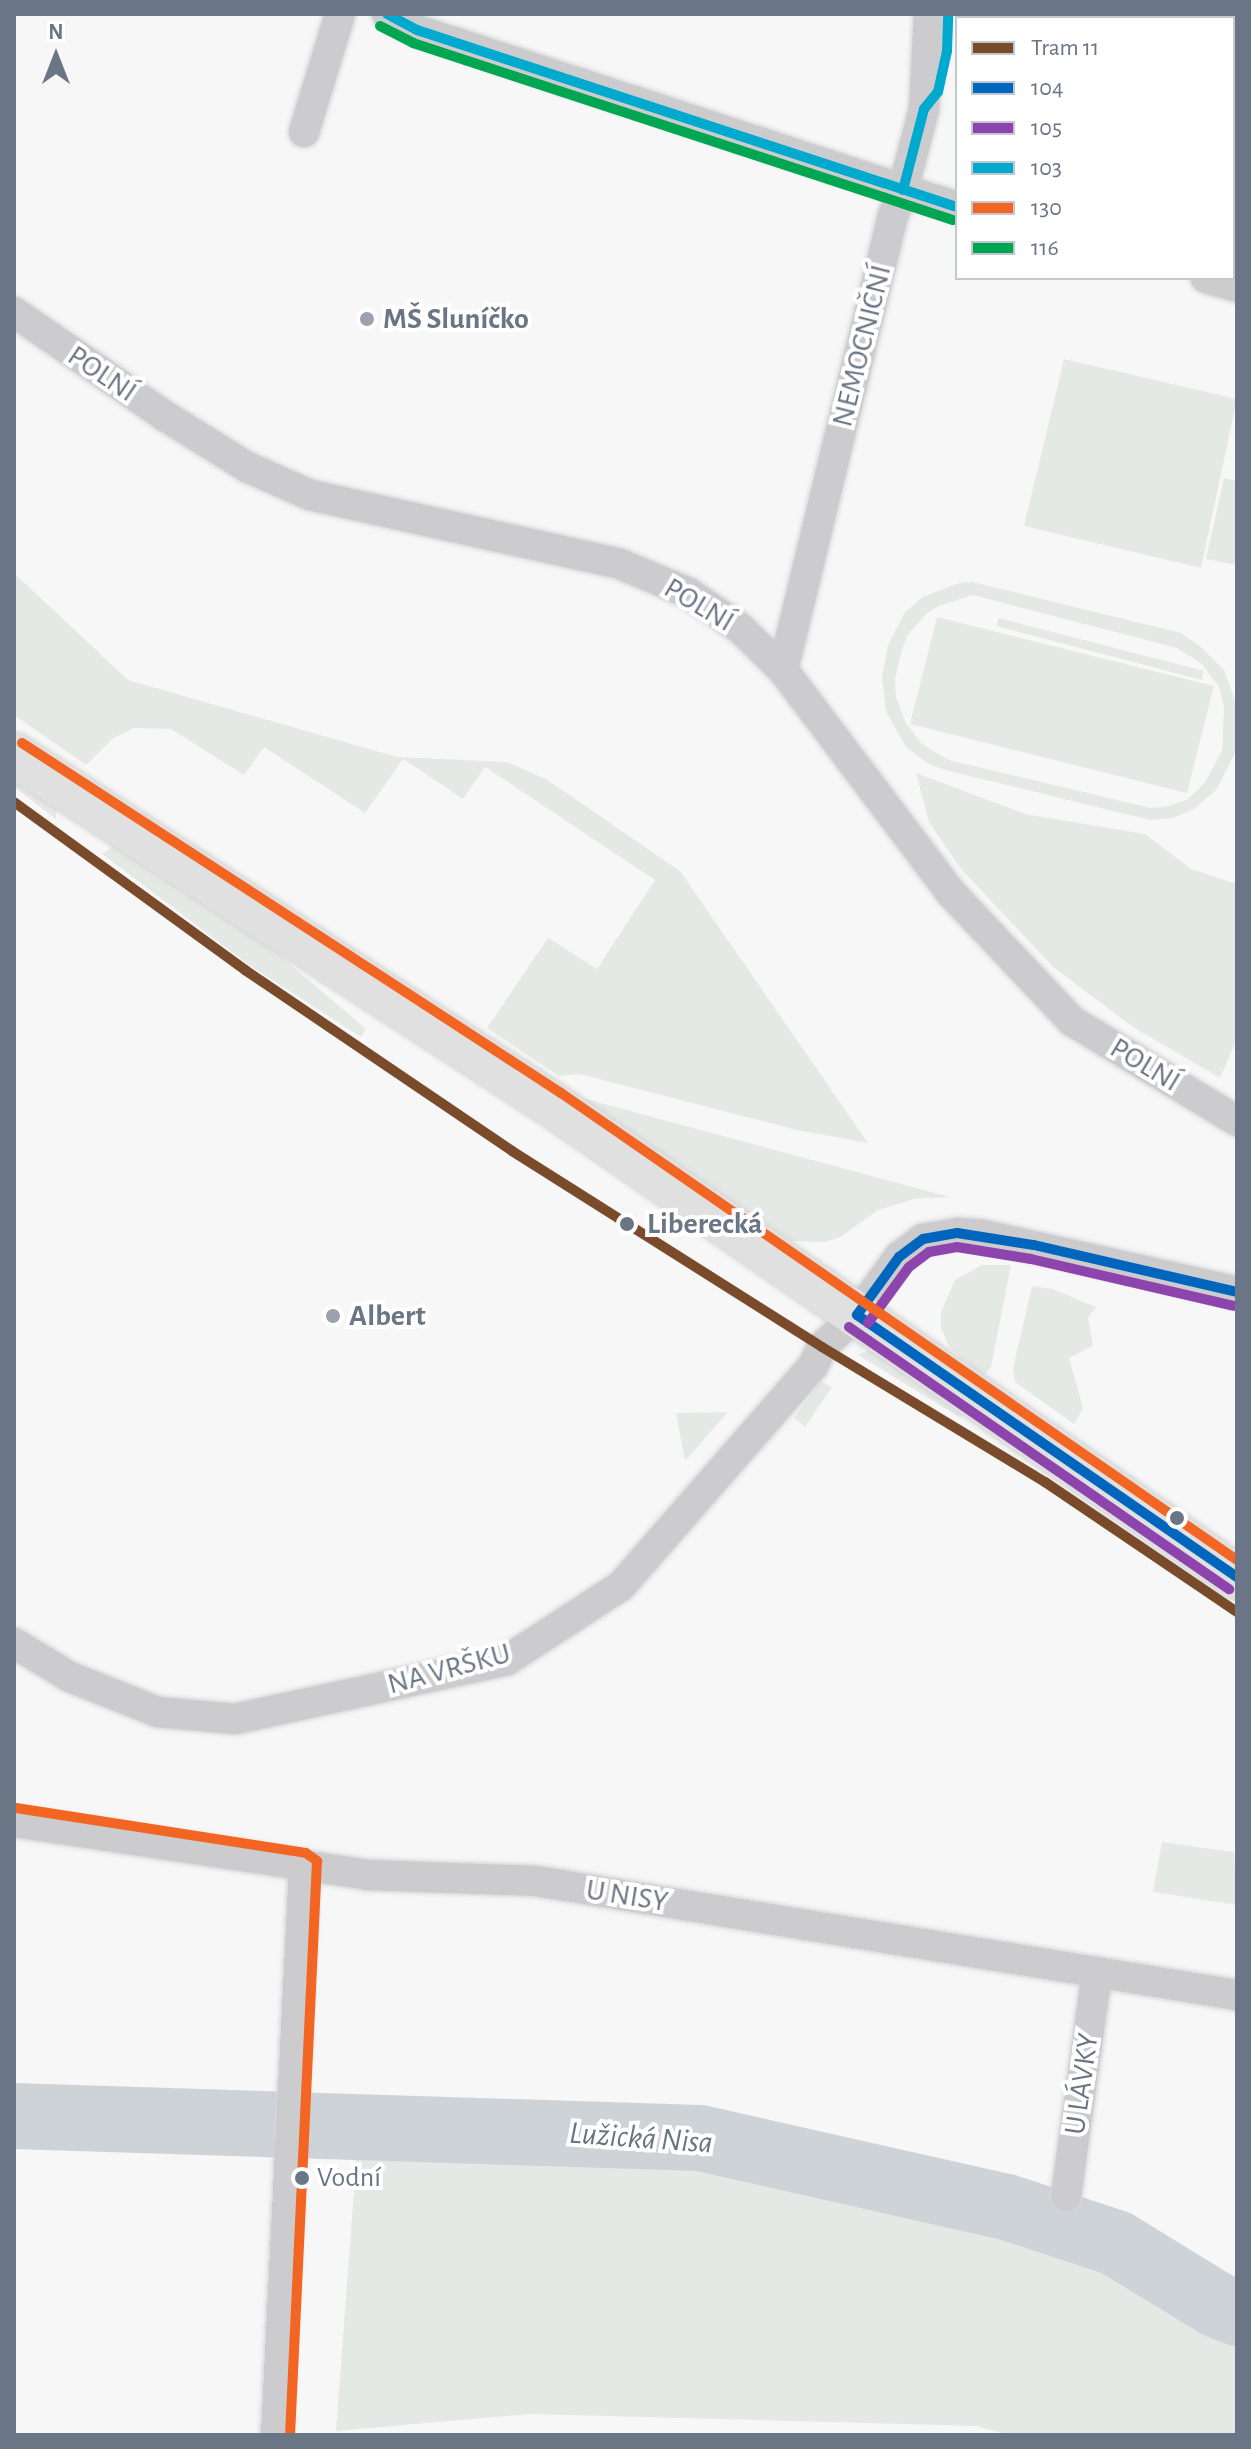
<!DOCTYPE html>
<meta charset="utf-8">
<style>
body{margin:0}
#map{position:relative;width:1251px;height:2449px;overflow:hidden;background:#f7f7f7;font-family:"Alegreya Sans",sans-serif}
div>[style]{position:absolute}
.green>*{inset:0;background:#e5e9e5}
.river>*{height:66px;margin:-33px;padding:0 33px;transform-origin:33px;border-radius:33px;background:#ced3d8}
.roads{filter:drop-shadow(0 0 2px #d4d4d5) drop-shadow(0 0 2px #d4d4d5)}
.street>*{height:30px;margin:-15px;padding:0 15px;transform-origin:15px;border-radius:15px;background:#ccccce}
.primary>*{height:44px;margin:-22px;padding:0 22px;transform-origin:22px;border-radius:22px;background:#e0e0e1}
.bus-1>*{height:10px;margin:-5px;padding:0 5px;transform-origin:5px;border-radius:5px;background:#0065bd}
.bus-2>*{height:10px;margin:-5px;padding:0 5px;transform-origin:5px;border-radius:5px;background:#8e44ad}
.bus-3>*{height:10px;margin:-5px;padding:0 5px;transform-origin:5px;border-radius:5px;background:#00a9ce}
.bus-4>*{height:10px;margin:-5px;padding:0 5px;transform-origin:5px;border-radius:5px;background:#f26522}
.bus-5>*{height:10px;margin:-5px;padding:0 5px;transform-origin:5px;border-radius:5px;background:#00a651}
.tram-1>*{height:10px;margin:-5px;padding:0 5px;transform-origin:5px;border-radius:5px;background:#7a4b2a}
.dots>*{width:22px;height:22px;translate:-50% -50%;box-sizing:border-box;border:4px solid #fff;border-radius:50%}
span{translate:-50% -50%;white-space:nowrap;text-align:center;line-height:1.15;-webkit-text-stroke:8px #fff;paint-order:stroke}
.bus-label{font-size:28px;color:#6a7585}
.left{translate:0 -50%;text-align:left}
.poi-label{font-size:30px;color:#6a7585;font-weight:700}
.street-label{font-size:30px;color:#6a7585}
.stop-label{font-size:30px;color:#6a7585;font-weight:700}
.water-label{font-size:32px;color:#667680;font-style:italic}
.frame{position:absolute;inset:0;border:16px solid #6a7585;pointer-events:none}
.legend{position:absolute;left:955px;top:16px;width:280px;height:264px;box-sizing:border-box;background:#fff;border:2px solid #c3c8ce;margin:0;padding:10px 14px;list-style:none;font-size:24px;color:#6a7585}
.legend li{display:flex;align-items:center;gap:16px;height:40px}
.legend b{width:40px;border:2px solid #c3c8ce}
.north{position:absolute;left:16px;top:16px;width:80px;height:80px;-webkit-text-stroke:6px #fff;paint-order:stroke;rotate:0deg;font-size:22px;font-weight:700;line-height:32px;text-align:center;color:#6a7585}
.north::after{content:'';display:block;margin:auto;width:28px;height:36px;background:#6a7585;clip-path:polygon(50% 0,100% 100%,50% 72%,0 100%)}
</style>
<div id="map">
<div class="green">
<i style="clip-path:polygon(1064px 359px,1237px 399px,1201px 568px,1024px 526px)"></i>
<i style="clip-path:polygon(1224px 478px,1237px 481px,1237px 565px,1206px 559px)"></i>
<i style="clip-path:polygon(14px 573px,128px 680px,397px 757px,507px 762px,546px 779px,680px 871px,868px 1143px,797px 1130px,579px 1074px,559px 1076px,487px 1028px,548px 938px,597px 969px,655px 880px,485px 767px,463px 799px,403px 759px,365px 813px,264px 747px,244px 775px,171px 729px,134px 728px,112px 739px,86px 765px,14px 715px)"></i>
<i style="clip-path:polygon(evenodd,973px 582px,1181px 633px,1200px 646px,1224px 670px,1237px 706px,1235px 753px,1217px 789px,1194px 809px,1173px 818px,1150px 820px,945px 770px,927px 763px,906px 747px,886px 712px,882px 676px,888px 645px,905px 612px,923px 597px,959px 583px,973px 582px,973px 595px,1177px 648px,1202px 664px,1219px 687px,1224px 707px,1222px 751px,1205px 782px,1188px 799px,1169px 806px,1151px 808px,948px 760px,922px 744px,906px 723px,896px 697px,895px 679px,902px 649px,908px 635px,926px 614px,939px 606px,973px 595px)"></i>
<i style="clip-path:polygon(937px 617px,1214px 686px,1187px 793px,910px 724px)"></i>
<i style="clip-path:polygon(999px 618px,1204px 671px,1202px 680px,996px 626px)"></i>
<i style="clip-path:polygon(916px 773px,1025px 814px,1145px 834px,1191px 869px,1237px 884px,1237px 1039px,1220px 1078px,1133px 1027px,1053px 967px,961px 869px,929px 822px)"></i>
<i style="clip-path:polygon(14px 777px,56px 806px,56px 819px,14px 787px)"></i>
<i style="clip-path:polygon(114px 846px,255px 934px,366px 1029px,361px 1037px,249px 965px,102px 854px)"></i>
<i style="clip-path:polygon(582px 1098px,950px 1197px,914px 1199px,878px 1210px,842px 1236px,826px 1242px,790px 1241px)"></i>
<i style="clip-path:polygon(982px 1265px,1011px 1265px,991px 1367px,983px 1376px,949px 1347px,941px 1328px,941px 1312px,955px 1280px)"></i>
<i style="clip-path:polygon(1032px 1286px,1052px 1289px,1096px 1307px,1088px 1318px,1093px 1346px,1069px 1358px,1083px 1408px,1074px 1424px,1015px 1382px,1013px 1368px)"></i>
<i style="clip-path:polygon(870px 1349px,967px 1409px,961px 1418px,858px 1355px)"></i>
<i style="clip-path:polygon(821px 1381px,832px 1387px,805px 1427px,794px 1418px)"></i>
<i style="clip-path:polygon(728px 1412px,685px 1461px,676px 1413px)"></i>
<i style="clip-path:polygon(1162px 1842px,1234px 1852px,1237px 1905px,1153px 1892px)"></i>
<i style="clip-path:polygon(14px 2095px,32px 2099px,14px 2133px)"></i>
<i style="clip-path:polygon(357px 2150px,752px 2165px,1084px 2251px,1237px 2329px,1237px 2435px,1009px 2435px,976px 2426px,530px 2414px,336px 2431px)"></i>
</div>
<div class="river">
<i style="left:14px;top:2116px;width:686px;rotate:1.84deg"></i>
<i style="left:700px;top:2138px;width:315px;rotate:12.7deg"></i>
<i style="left:1007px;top:2207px;width:115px;rotate:18.3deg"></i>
<i style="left:1116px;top:2243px;width:119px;rotate:31.5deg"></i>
<i style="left:1217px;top:2305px;width:22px;rotate:22deg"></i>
</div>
<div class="roads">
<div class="street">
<i style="left:387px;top:14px;width:34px;rotate:28deg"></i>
<i style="left:417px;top:30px;width:568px;rotate:18.15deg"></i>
<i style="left:304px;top:132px;width:123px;rotate:-73deg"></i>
<i style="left:1206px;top:278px;width:32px;rotate:16deg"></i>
<i style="left:14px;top:312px;width:183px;rotate:34.6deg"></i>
<i style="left:165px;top:416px;width:97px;rotate:31.9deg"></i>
<i style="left:247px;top:467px;width:69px;rotate:24deg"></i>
<i style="left:310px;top:495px;width:318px;rotate:12.5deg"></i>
<i style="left:620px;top:564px;width:75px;rotate:22.8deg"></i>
<i style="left:689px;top:593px;width:62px;rotate:34.5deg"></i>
<i style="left:740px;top:628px;width:60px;rotate:44.3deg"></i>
<i style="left:783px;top:670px;width:279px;rotate:53deg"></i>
<i style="left:951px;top:893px;width:176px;rotate:46.6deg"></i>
<i style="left:1072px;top:1021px;width:193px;rotate:31.2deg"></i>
<i style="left:783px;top:670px;width:467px;rotate:-76.4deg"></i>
<i style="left:893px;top:216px;width:28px;rotate:-69deg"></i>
<i style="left:903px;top:190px;width:84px;rotate:-75.5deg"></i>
<i style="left:924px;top:109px;width:95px;rotate:-87deg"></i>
<i style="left:14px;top:1643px;width:66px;rotate:31.3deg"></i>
<i style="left:70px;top:1677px;width:95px;rotate:21.7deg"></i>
<i style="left:158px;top:1712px;width:77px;rotate:5.2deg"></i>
<i style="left:235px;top:1719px;width:278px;rotate:-12.2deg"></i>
<i style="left:507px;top:1660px;width:136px;rotate:-33deg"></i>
<i style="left:621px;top:1586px;width:292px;rotate:-48.9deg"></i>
<i style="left:813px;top:1366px;width:21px;rotate:-65deg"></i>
<i style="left:822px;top:1347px;width:47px;rotate:-42.4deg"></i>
<i style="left:857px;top:1315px;width:72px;rotate:-54.1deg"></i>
<i style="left:899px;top:1257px;width:30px;rotate:-37deg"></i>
<i style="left:923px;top:1239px;width:35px;rotate:-10deg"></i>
<i style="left:957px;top:1233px;width:26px;rotate:4deg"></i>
<i style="left:983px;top:1235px;width:260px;rotate:12.6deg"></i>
<i style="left:14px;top:1822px;width:357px;rotate:8.5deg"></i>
<i style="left:367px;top:1875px;width:169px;rotate:2deg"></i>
<i style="left:536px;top:1881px;width:710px;rotate:9.24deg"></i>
<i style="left:1066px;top:2196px;width:226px;rotate:-82.1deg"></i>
<i style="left:276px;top:2435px;width:569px;rotate:-87.18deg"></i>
</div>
<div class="primary">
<i style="left:14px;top:755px;width:643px;rotate:33deg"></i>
<i style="left:553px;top:1105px;width:831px;rotate:34.61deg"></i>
</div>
</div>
<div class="bus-1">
<i style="left:857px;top:1315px;width:462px;rotate:34.6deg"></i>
<i style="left:857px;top:1315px;width:72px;rotate:-54.1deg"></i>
<i style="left:899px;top:1257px;width:30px;rotate:-37deg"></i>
<i style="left:923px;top:1239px;width:35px;rotate:-10deg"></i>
<i style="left:957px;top:1233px;width:78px;rotate:8.9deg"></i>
<i style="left:1034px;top:1245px;width:208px;rotate:13deg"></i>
</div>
<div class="bus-2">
<i style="left:868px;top:1323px;width:69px;rotate:-53.8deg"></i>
<i style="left:909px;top:1267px;width:25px;rotate:-37deg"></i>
<i style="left:929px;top:1252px;width:28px;rotate:-10deg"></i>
<i style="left:957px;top:1247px;width:75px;rotate:9.2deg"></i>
<i style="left:1031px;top:1259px;width:208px;rotate:13deg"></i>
<i style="left:849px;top:1327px;width:462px;rotate:34.6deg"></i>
</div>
<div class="bus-3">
<i style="left:387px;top:14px;width:34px;rotate:28deg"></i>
<i style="left:417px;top:30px;width:568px;rotate:18.15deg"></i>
<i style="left:903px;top:190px;width:84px;rotate:-75.5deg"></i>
<i style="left:924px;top:109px;width:22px;rotate:-51deg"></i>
<i style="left:938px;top:92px;width:42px;rotate:-77.6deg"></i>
<i style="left:947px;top:51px;width:37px;rotate:-88deg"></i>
</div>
<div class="bus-4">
<i style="left:22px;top:743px;width:643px;rotate:33deg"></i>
<i style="left:561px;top:1093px;width:822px;rotate:34.64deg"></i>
<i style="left:16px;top:1808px;width:293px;rotate:8.8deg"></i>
<i style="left:306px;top:1853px;width:14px;rotate:36deg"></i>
<i style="left:317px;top:1861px;width:575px;rotate:92.69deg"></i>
</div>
<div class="bus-5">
<i style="left:380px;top:26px;width:37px;rotate:27deg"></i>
<i style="left:413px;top:43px;width:568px;rotate:18.15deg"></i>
</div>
<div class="tram-1">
<i style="left:14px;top:802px;width:286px;rotate:36deg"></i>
<i style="left:245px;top:970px;width:323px;rotate:34.1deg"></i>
<i style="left:512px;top:1151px;width:367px;rotate:32.3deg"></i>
<i style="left:822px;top:1347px;width:261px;rotate:31.2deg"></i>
<i style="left:1045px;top:1482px;width:232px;rotate:34.1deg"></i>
</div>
<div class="dots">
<i style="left:367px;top:319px;background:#9ba2ad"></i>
<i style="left:627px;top:1224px;background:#6a7585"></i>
<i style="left:333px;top:1316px;background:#9ba2ad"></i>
<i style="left:1177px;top:1518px;background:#6a7585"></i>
<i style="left:302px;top:2178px;background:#6a7585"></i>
</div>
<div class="bus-label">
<span class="left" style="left:317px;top:2178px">Vodní</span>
</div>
<div class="poi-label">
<span class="left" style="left:383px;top:319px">MŠ Sluníčko</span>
<span class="left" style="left:349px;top:1316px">Albert</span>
</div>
<div class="street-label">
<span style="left:862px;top:346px;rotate:-76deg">NEMOCNIČNÍ</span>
<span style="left:102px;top:374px;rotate:34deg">POLNÍ</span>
<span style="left:699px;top:605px;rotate:31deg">POLNÍ</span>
<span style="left:1145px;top:1065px;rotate:31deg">POLNÍ</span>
<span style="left:449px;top:1669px;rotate:-15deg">NA VRŠKU</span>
<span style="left:627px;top:1896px;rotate:9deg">U NISY</span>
<span style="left:1082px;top:2084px;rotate:-82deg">U LÁVKY</span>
</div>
<div class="stop-label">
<span class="left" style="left:647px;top:1224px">Liberecká</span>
</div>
<div class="water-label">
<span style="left:641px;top:2138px;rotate:4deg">Lužická Nisa</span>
</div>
<div class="frame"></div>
<ul class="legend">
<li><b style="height:10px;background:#7a4b2a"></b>Tram 11</li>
<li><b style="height:10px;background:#0065bd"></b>104</li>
<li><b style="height:10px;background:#8e44ad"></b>105</li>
<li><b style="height:10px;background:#00a9ce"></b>103</li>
<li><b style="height:10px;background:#f26522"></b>130</li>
<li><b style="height:10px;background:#00a651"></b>116</li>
</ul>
<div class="north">N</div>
</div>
